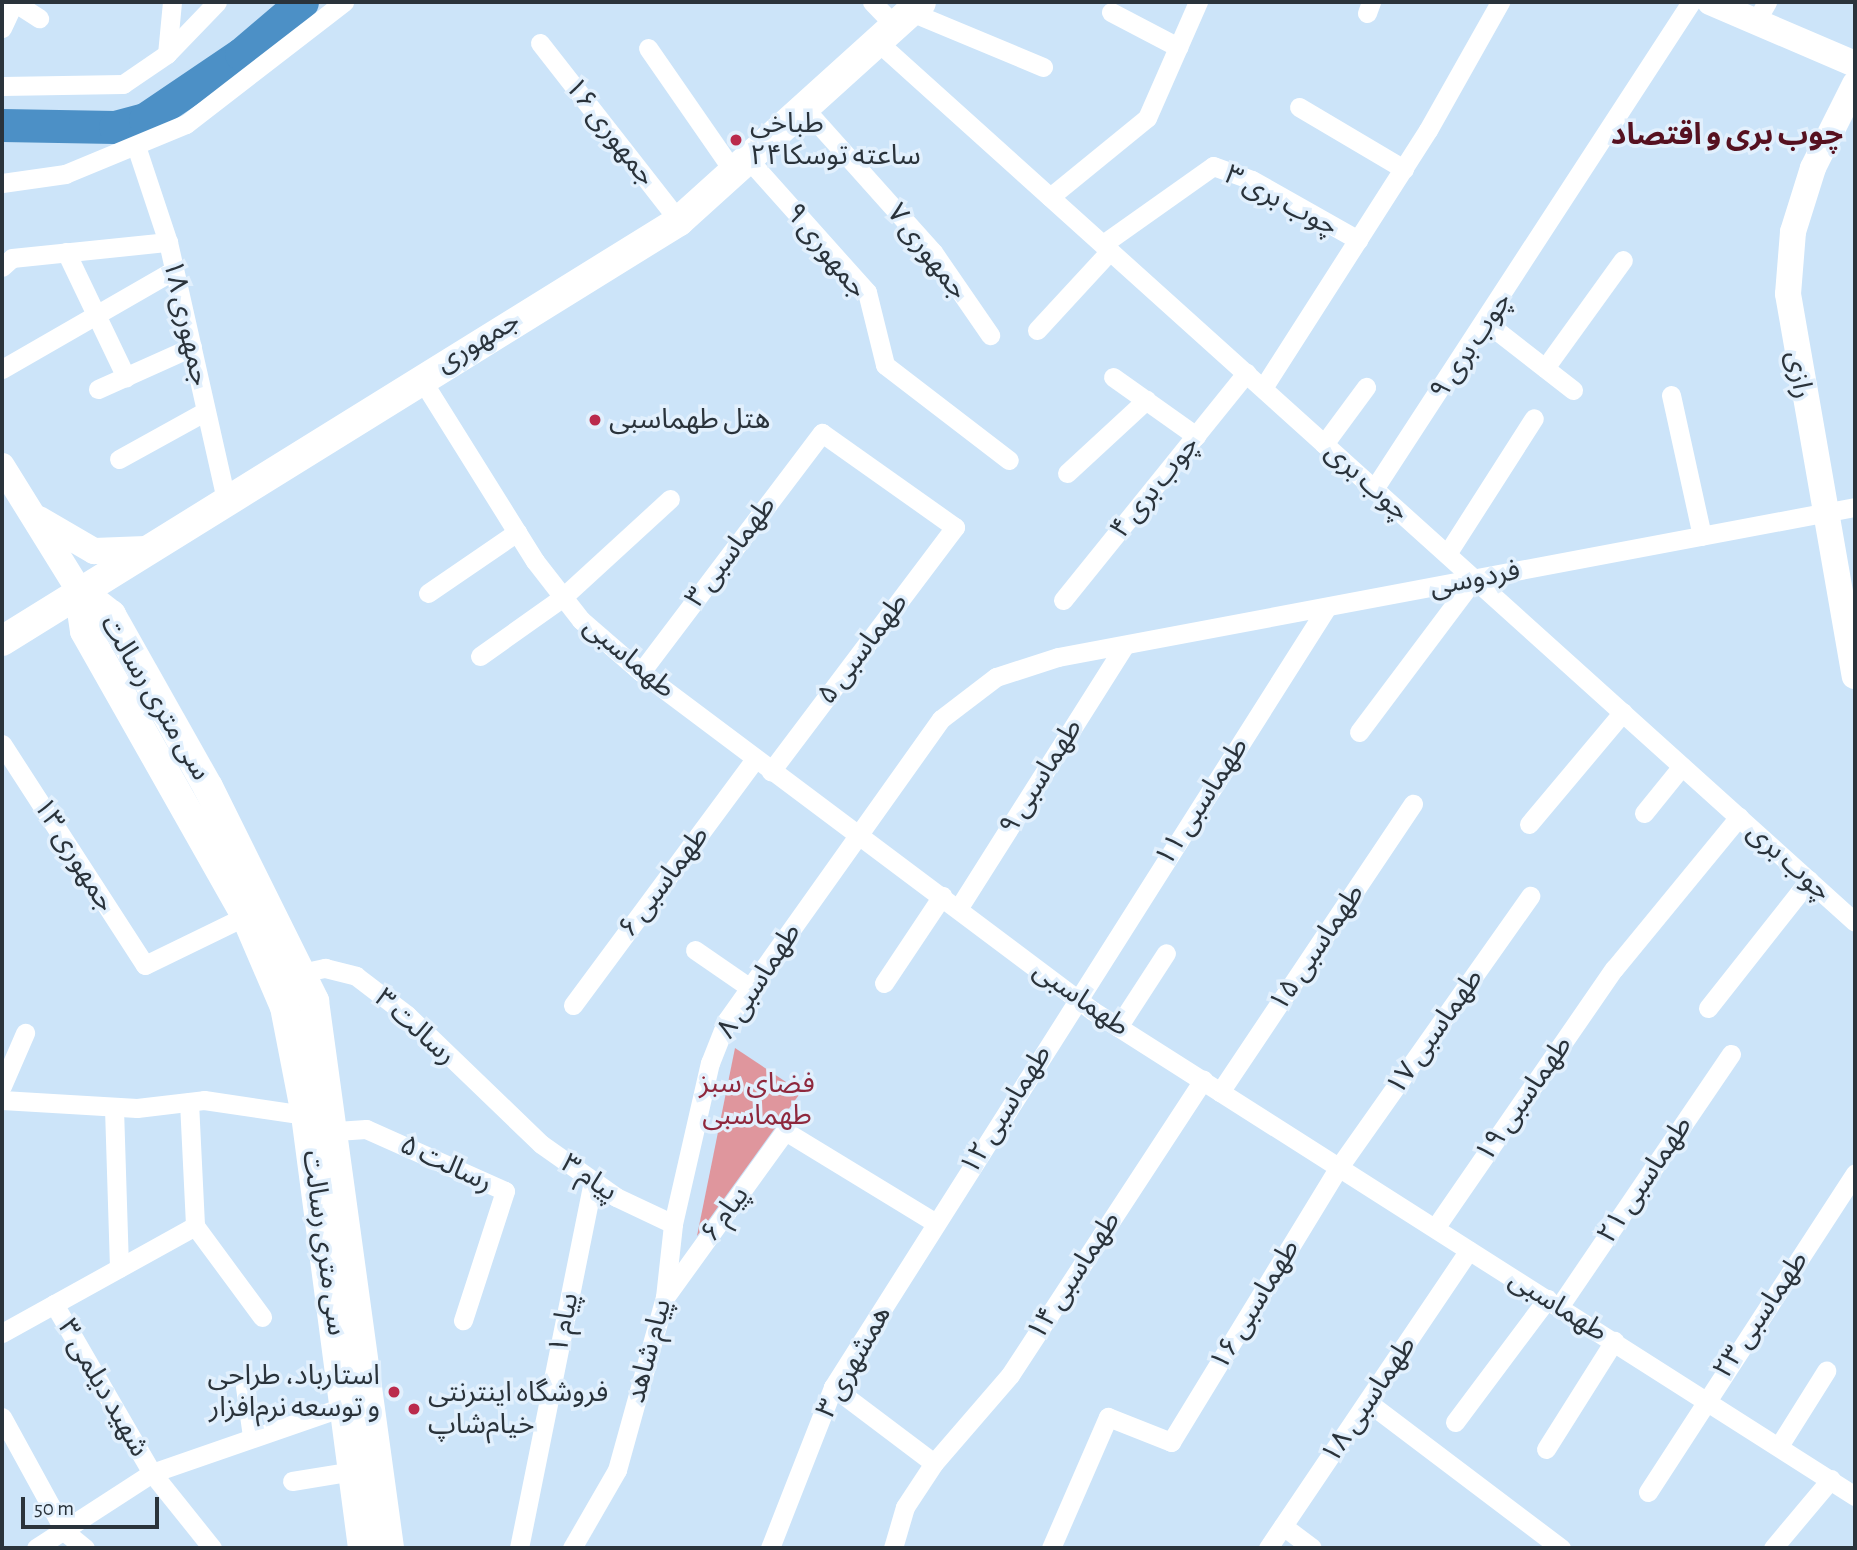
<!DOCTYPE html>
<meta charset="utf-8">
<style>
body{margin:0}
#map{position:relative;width:1857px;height:1550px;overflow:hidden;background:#cce4f9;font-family:"Alegreya Sans","Noto Sans Arabic",sans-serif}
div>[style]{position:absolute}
.green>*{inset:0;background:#df969d}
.river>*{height:33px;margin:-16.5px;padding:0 16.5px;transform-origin:16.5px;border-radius:16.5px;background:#4c90c6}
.street>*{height:19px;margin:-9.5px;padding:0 9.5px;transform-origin:9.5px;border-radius:9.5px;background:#fff}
.secondary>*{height:26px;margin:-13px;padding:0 13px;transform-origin:13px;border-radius:13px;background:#fff}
.primary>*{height:30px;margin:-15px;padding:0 15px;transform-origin:15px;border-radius:15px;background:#fff}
.dots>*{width:19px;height:19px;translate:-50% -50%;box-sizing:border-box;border:4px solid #e2f0fd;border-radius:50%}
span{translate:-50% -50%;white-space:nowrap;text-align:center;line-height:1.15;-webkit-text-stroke:7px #e2f0fd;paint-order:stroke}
.poi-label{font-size:28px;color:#2a333b}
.left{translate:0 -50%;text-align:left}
.right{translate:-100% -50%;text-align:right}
.street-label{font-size:28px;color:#2a333b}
.park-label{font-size:28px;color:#8f283d}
.neighbourhood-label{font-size:30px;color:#561120;font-weight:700}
.frame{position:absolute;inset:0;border:4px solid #2a333b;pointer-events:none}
.scale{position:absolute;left:21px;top:1497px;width:138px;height:32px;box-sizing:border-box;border:4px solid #2a333b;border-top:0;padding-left:9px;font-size:21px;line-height:24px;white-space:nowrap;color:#2a333b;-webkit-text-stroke:5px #e2f0fd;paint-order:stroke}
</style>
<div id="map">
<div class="green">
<i style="clip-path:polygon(735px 1048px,801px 1092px,697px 1236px)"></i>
</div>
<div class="river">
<i style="left:2px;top:125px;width:113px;rotate:1deg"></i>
<i style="left:115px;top:127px;width:31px;rotate:-15deg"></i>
<i style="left:145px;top:119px;width:116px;rotate:-34.1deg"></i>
<i style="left:241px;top:54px;width:80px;rotate:-40.4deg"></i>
</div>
<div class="street">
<i style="left:14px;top:2px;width:30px;rotate:33deg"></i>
<i style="left:872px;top:2px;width:35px;rotate:46deg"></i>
<i style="left:911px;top:12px;width:143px;rotate:22.6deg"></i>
<i style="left:1111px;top:12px;width:76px;rotate:27.6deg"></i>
<i style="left:1367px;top:13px;width:12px;rotate:-70deg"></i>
<i style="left:1756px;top:21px;width:22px;rotate:-60deg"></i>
<i style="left:2px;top:28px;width:29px;rotate:-65deg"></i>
<i style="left:540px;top:43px;width:226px;rotate:52deg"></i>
<i style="left:879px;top:43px;width:1313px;rotate:42.01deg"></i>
<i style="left:648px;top:48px;width:151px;rotate:55.3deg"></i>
<i style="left:167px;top:54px;width:52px;rotate:-84.5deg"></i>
<i style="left:2px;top:86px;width:121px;rotate:-0.9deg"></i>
<i style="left:123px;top:84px;width:53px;rotate:-34.3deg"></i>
<i style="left:167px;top:54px;width:72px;rotate:-46.1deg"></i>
<i style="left:1299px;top:107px;width:122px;rotate:30.6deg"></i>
<i style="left:805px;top:109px;width:192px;rotate:48.2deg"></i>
<i style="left:933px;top:252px;width:101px;rotate:55.5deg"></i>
<i style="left:137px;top:149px;width:98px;rotate:71.6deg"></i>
<i style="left:168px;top:242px;width:264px;rotate:77.3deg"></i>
<i style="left:748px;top:159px;width:178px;rotate:48.2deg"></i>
<i style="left:867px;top:292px;width:75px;rotate:76.1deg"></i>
<i style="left:885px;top:365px;width:156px;rotate:37.5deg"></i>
<i style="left:2px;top:183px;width:64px;rotate:-8.1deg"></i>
<i style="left:65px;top:174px;width:131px;rotate:-22.5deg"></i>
<i style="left:186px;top:124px;width:200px;rotate:-37.7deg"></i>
<i style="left:1050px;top:197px;width:125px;rotate:-39.2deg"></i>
<i style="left:1147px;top:118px;width:127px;rotate:-66.3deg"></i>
<i style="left:1103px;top:244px;width:135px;rotate:-35.3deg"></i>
<i style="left:1213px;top:166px;width:41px;rotate:19.7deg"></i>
<i style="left:1252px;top:180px;width:122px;rotate:29.5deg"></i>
<i style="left:66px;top:252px;width:139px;rotate:64.4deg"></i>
<i style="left:2px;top:267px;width:13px;rotate:-42deg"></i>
<i style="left:12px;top:258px;width:157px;rotate:-5.9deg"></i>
<i style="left:1487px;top:323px;width:109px;rotate:37.9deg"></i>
<i style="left:1037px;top:330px;width:108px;rotate:-47.3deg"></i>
<i style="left:1545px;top:368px;width:133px;rotate:-54.2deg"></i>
<i style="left:2px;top:369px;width:198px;rotate:-29.9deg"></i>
<i style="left:420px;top:377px;width:217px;rotate:58deg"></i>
<i style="left:535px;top:561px;width:75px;rotate:52.1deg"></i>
<i style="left:581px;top:620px;width:79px;rotate:40.9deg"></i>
<i style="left:641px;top:672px;width:565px;rotate:36.87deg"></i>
<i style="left:1093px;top:1011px;width:903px;rotate:32.48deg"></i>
<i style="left:1113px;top:377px;width:102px;rotate:35.4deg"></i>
<i style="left:1263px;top:388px;width:306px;rotate:-57.4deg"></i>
<i style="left:1428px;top:130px;width:147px;rotate:-60.6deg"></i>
<i style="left:98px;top:389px;width:103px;rotate:-24.1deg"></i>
<i style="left:1671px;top:395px;width:144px;rotate:77.6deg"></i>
<i style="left:1324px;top:444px;width:71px;rotate:-53.6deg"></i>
<i style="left:119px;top:459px;width:99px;rotate:-28.9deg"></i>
<i style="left:1067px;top:473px;width:108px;rotate:-42.7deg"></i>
<i style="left:1374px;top:489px;width:581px;rotate:-56.94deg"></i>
<i style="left:1447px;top:554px;width:161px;rotate:-57.4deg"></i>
<i style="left:428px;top:593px;width:108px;rotate:-34.4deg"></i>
<i style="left:1063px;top:600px;width:292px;rotate:-51.1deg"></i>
<i style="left:480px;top:656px;width:102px;rotate:-35.4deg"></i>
<i style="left:563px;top:597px;width:145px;rotate:-42.5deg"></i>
<i style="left:641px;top:672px;width:300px;rotate:-52.9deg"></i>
<i style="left:822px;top:433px;width:163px;rotate:35.3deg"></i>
<i style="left:955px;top:527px;width:306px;rotate:127deg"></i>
<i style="left:1359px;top:732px;width:191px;rotate:-53.1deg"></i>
<i style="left:2px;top:744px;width:263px;rotate:57.1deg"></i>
<i style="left:145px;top:965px;width:112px;rotate:-25.9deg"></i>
<i style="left:1644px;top:813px;width:60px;rotate:-51deg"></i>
<i style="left:1529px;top:824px;width:146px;rotate:-50deg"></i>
<i style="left:958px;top:909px;width:312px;rotate:-57.7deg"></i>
<i style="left:695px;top:950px;width:67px;rotate:34.6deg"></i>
<i style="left:301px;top:973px;width:25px;rotate:-12deg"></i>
<i style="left:325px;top:968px;width:32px;rotate:14deg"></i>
<i style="left:356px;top:976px;width:64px;rotate:37.4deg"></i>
<i style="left:407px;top:1015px;width:186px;rotate:43.9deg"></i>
<i style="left:541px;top:1144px;width:92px;rotate:35.2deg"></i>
<i style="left:616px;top:1197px;width:63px;rotate:25.3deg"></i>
<i style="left:884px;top:983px;width:105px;rotate:-56.3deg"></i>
<i style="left:573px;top:1005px;width:306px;rotate:-53.5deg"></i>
<i style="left:1708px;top:1008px;width:163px;rotate:-51.7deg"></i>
<i style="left:1118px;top:1027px;width:88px;rotate:-57deg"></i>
<i style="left:2px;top:1086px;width:58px;rotate:-66.5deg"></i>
<i style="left:1220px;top:1092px;width:347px;rotate:-56.2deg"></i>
<i style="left:2px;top:1100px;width:135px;rotate:3.4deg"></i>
<i style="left:137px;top:1108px;width:67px;rotate:-6.8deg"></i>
<i style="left:204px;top:1100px;width:103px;rotate:8.4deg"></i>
<i style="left:189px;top:1102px;width:124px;rotate:87.2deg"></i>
<i style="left:195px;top:1226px;width:113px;rotate:53.6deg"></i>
<i style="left:114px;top:1108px;width:160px;rotate:88.2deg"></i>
<i style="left:336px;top:1131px;width:30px;rotate:-4deg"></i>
<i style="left:366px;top:1129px;width:152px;rotate:24deg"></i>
<i style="left:505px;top:1191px;width:136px;rotate:108deg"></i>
<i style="left:1435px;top:1228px;width:315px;rotate:-55.4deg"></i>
<i style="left:1614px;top:969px;width:197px;rotate:-50.6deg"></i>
<i style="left:666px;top:1296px;width:203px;rotate:-54.2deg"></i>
<i style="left:785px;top:1131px;width:177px;rotate:31.4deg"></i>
<i style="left:54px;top:1304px;width:195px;rotate:59.9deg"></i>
<i style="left:152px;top:1473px;width:96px;rotate:51.3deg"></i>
<i style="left:1559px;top:1307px;width:306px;rotate:-55.8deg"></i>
<i style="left:2px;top:1333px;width:221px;rotate:-29deg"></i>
<i style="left:245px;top:1387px;width:49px;rotate:81.9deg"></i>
<i style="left:833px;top:1387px;width:126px;rotate:37deg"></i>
<i style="left:1369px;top:1403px;width:241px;rotate:37.1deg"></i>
<i style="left:2px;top:1417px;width:131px;rotate:61.3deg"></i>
<i style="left:65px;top:1532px;width:26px;rotate:39deg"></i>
<i style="left:1455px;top:1422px;width:154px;rotate:-53.2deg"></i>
<i style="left:1779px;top:1446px;width:89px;rotate:-57.9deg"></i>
<i style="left:1546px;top:1449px;width:128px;rotate:-57.8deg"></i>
<i style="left:292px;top:1481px;width:63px;rotate:-9.2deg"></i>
<i style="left:1648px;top:1492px;width:380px;rotate:-57deg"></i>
<i style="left:1283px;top:1526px;width:36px;rotate:37deg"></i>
<i style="left:36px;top:1548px;width:138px;rotate:-32.9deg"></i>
<i style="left:152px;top:1473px;width:205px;rotate:-19.1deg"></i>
<i style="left:519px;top:1548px;width:374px;rotate:-78.6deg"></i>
<i style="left:572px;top:1548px;width:90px;rotate:-60deg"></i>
<i style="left:617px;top:1470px;width:180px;rotate:-74.5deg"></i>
<i style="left:665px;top:1297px;width:73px;rotate:-83.7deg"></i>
<i style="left:673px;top:1224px;width:165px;rotate:-77.1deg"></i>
<i style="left:710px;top:1063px;width:46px;rotate:-68.4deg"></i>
<i style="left:727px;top:1020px;width:369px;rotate:-54.6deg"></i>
<i style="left:941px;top:719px;width:69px;rotate:-37.4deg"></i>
<i style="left:996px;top:677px;width:65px;rotate:-17.9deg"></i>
<i style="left:1058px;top:657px;width:811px;rotate:-10.66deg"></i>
<i style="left:770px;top:1548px;width:173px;rotate:-68.6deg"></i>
<i style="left:833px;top:1387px;width:923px;rotate:-57.65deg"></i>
<i style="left:893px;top:1548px;width:43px;rotate:-73.7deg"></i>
<i style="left:905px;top:1507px;width:53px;rotate:-56.6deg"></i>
<i style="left:934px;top:1463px;width:116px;rotate:-49.2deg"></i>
<i style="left:1010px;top:1375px;width:353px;rotate:-56.8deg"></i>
<i style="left:1051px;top:1548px;width:143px;rotate:-66.5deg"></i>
<i style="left:1108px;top:1417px;width:68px;rotate:21.6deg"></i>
<i style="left:1171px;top:1442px;width:322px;rotate:-58.6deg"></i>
<i style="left:1339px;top:1167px;width:332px;rotate:-54.8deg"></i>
<i style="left:1268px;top:1548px;width:359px;rotate:-56deg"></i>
<i style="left:1773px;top:1548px;width:90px;rotate:-50deg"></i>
</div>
<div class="secondary">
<i style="left:1710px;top:2px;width:158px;rotate:23.2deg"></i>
<i style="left:1855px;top:84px;width:94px;rotate:116.6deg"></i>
<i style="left:1813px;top:168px;width:67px;rotate:107.4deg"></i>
<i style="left:1793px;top:232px;width:62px;rotate:94.6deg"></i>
<i style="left:1788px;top:294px;width:388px;rotate:80.1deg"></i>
<i style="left:2px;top:466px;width:146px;rotate:58.2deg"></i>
<i style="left:39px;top:519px;width:64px;rotate:30.2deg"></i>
<i style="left:94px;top:551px;width:52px;rotate:-2.2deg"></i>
</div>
<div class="primary">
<i style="left:79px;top:590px;width:41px;rotate:38deg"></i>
<i style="left:111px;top:615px;width:197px;rotate:60.6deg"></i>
<i style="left:208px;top:787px;width:239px;rotate:63.6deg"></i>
<i style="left:314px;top:1001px;width:552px;rotate:82.19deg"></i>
<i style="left:79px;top:590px;width:41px;rotate:81.7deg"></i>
<i style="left:85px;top:631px;width:327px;rotate:60.5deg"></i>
<i style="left:246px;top:916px;width:99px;rotate:66.8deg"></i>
<i style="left:285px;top:1007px;width:110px;rotate:79deg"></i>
<i style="left:306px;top:1115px;width:437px;rotate:82.5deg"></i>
<i style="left:2px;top:641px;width:797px;rotate:-31.81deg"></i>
<i style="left:679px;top:221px;width:326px;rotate:-42.1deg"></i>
</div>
<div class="dots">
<i style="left:736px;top:140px;background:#ba2a4c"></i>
<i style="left:595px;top:420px;background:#ba2a4c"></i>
<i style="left:394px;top:1392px;background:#ba2a4c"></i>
<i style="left:414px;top:1409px;background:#ba2a4c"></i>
</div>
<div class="poi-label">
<span class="left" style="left:750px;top:140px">طباخی<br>۲۴ساعته توسکا</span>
<span class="left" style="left:609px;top:420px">هتل طهماسبی</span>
<span class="right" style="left:380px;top:1392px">استارباد، طراحی<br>و توسعه نرم‌افزار</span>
<span class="left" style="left:428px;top:1409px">فروشگاه اینترنتی<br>خیام‌شاپ</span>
</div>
<div class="street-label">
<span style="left:610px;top:132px;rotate:52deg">۱۶ جمهوری</span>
<span style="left:1281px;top:201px;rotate:27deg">۳ چوب بری</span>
<span style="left:826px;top:251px;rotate:51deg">۹ جمهوری</span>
<span style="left:927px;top:252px;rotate:52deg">۷ جمهوری</span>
<span style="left:186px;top:323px;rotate:77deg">جمهوری ۱۸</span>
<span style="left:478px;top:342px;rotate:-31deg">جمهوری</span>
<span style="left:1471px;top:346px;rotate:-56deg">۹ چوب بری</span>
<span style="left:1799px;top:375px;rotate:80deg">رازی</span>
<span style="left:1367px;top:482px;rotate:42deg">چوب بری</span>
<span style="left:1155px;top:487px;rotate:-51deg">۴ چوب بری</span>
<span style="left:731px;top:552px;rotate:-53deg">۳ طهماسبی</span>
<span style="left:1475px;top:579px;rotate:-11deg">فردوسی</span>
<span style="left:863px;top:649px;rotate:-53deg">۵ طهماسبی</span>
<span style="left:629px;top:658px;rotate:40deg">طهماسبی</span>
<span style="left:155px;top:698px;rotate:59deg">سی متری رسالت</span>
<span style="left:1041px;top:777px;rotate:-58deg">۹ طهماسبی</span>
<span style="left:1202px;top:802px;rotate:-57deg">۱۱ طهماسبی</span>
<span style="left:74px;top:855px;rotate:58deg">۱۳ جمهوری</span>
<span style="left:1789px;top:862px;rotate:42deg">چوب بری</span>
<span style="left:664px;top:882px;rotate:-53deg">۶ طهماسبی</span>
<span style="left:1317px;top:948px;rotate:-56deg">۱۵ طهماسبی</span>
<span style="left:759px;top:981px;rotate:-57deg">۸ طهماسبی</span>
<span style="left:1081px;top:999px;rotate:35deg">طهماسبی</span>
<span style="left:415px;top:1027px;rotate:42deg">۳ رسالت</span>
<span style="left:1435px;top:1032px;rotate:-55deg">۱۷ طهماسبی</span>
<span style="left:1524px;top:1099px;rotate:-55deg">۱۹ طهماسبی</span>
<span style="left:1006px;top:1110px;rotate:-58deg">۱۲ طهماسبی</span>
<span style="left:446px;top:1164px;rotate:25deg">۵ رسالت</span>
<span style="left:589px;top:1178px;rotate:34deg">۳ پیام</span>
<span style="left:1645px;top:1180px;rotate:-56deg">۲۱ طهماسبی</span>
<span style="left:725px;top:1214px;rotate:-54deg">۶ پیام</span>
<span style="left:324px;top:1243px;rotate:82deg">سی متری رسالت</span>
<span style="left:1074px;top:1276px;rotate:-57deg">۱۴ طهماسبی</span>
<span style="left:1255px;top:1305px;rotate:-59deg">۱۶ طهماسبی</span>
<span style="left:1558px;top:1306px;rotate:32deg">طهماسبی</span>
<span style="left:1761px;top:1315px;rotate:-56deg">۲۳ طهماسبی</span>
<span style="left:564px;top:1323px;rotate:-79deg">۱ پیام</span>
<span style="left:649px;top:1351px;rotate:-75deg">پیام شاهد</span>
<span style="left:854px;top:1362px;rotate:-61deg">۳ همشهری</span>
<span style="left:103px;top:1388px;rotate:60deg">شهید دیلمی ۳</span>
<span style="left:1369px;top:1400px;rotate:-56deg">۱۸ طهماسبی</span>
</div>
<div class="park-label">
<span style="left:757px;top:1100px">فضای سبز<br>طهماسبی</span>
</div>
<div class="neighbourhood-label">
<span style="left:1727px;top:135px">چوب بری و اقتصاد</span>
</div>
<div class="frame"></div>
<div class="scale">50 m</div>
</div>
